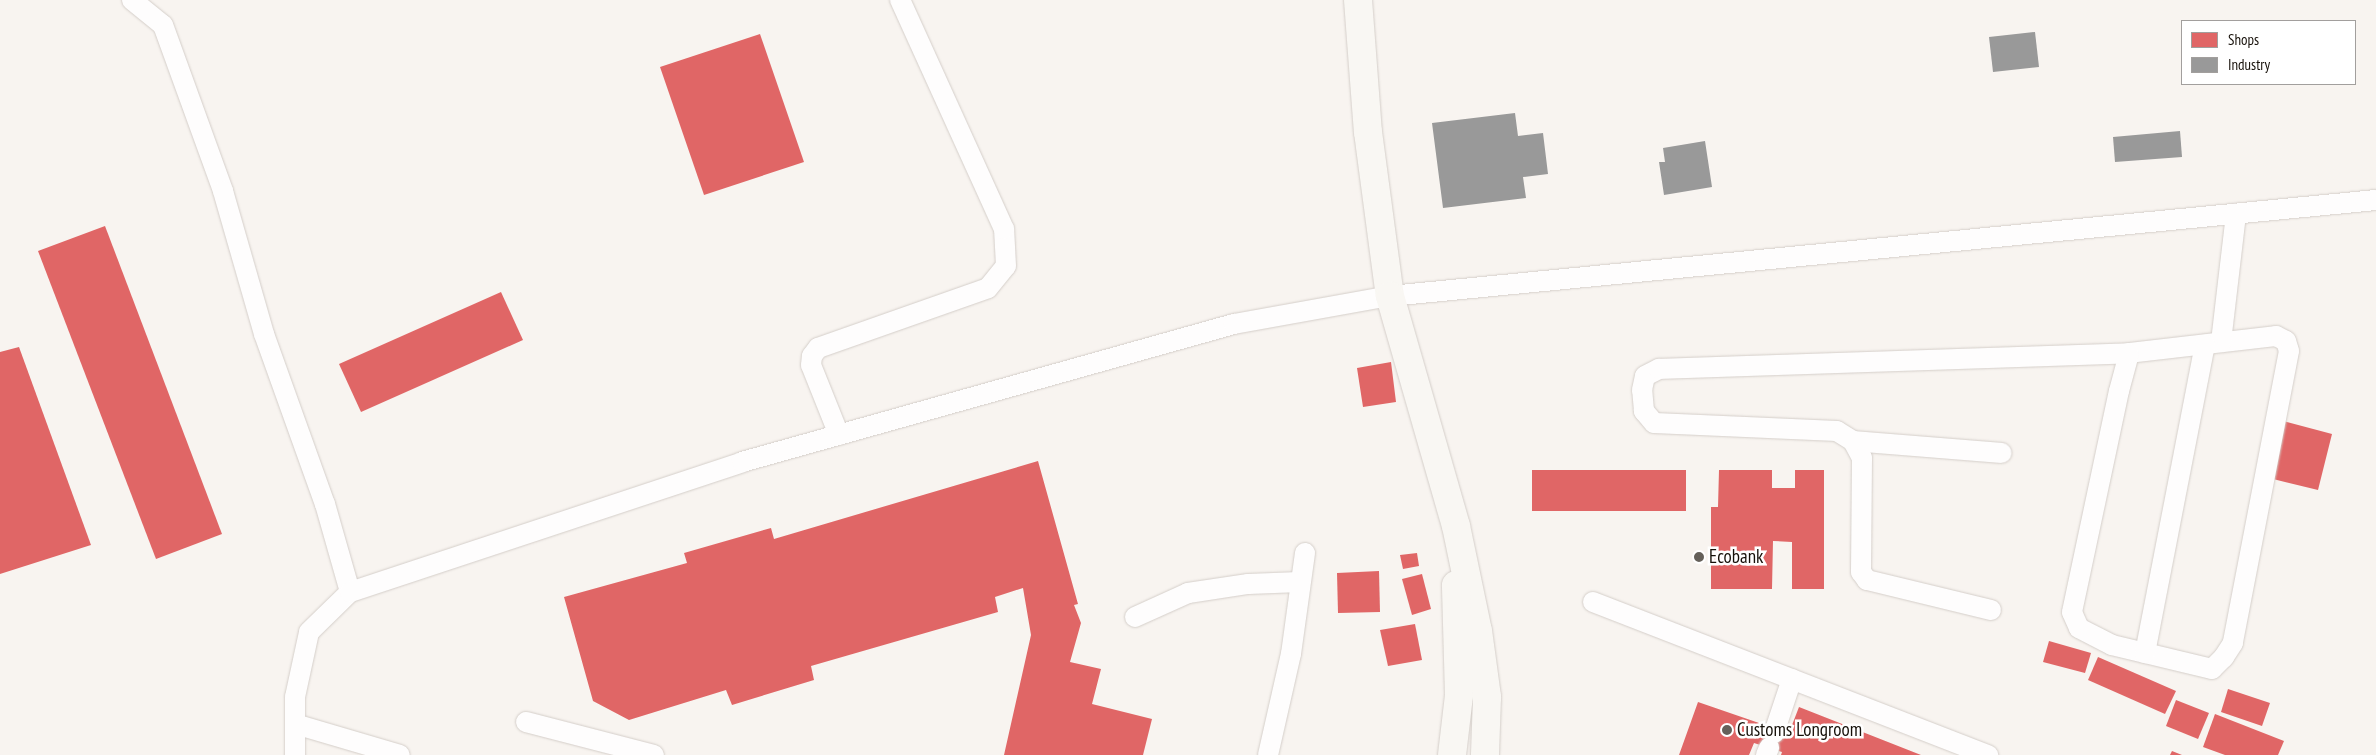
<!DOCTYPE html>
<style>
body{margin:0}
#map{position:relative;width:2376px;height:755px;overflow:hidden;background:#f8f4f0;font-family:"PT Sans Narrow",sans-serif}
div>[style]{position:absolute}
.shops>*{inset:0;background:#e06666}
.industry>*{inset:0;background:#999}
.roads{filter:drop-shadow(0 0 1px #d4cec9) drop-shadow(0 0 1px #d4cec9)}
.lane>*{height:20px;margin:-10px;padding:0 10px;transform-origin:10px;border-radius:10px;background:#fefdfd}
.secondary>*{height:28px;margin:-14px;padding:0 14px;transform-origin:14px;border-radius:14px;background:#f9f7f3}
.dots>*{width:14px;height:14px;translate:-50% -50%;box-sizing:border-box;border:2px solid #fff;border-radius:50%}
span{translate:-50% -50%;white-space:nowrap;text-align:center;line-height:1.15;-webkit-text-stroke:5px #fff;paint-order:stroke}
.poi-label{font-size:19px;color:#161009}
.left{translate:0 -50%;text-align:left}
.legend{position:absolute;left:2181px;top:20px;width:175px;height:65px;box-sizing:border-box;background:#fff;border:1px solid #a29f9d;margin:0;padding:6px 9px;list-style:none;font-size:15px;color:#161009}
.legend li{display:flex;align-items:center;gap:10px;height:25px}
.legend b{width:25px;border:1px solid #a29f9d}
</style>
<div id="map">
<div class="shops">
<i style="clip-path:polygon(760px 34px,804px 162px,704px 195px,660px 67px)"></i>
<i style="clip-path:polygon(105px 226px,222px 534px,156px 559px,38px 251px)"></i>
<i style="clip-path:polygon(501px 292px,523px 340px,361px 412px,339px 364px)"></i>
<i style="clip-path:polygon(19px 347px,91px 545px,0 574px,0 352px)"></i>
<i style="clip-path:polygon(1391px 362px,1396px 402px,1363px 407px,1357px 368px)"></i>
<i style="clip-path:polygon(2283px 421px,2332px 434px,2318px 490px,2269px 478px)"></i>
<i style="clip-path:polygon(1038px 461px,1078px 604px,1074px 605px,1081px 623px,1070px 662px,1101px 669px,1092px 704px,1152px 719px,1143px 755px,1004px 755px,1031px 635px,1023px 588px,995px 597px,998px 612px,811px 666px,814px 680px,732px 705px,726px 690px,629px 720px,593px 701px,564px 597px,687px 563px,684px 553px,771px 528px,774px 539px)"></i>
<i style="clip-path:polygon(1532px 470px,1686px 470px,1686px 511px,1532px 511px)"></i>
<i style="clip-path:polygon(1719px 470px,1772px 470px,1772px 488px,1795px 488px,1795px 470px,1824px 470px,1824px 589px,1792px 589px,1792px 542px,1773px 541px,1772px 589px,1711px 589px,1711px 507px,1718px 507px)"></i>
<i style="clip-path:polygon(1417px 553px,1419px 566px,1403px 569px,1400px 555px)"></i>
<i style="clip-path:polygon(1379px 571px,1380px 612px,1338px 613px,1337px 573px)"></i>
<i style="clip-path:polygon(1422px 574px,1431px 609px,1412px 615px,1402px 579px)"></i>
<i style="clip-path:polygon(1415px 624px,1422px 660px,1388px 666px,1380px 630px)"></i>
<i style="clip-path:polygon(2049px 641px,2091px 653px,2085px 673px,2043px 662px)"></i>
<i style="clip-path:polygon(2098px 657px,2176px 691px,2165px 714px,2088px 680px)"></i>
<i style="clip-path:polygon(2228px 689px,2270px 703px,2262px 726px,2221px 712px)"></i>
<i style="clip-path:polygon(2176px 700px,2209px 713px,2198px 739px,2166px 726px)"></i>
<i style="clip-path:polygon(1698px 702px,1759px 723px,1757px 728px,1787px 738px,1799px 707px,1921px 755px,1781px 755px,1782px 752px,1754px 743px,1749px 755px,1679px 755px)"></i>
<i style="clip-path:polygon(2215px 714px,2284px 741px,2278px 755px,2225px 755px,2203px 747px)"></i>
<i style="clip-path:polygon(2172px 751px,2182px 755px,2170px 755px)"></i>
</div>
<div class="industry">
<i style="clip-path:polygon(2035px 32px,2039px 67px,1993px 72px,1989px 37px)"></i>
<i style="clip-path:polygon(1515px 113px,1518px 136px,1543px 133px,1548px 174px,1523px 177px,1526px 198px,1443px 208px,1432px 123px)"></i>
<i style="clip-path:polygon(2180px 131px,2182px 157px,2115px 162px,2113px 137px)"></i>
<i style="clip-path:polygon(1705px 141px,1712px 187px,1664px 195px,1659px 162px,1665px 162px,1663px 148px)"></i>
</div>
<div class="roads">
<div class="lane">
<i style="left:132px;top:0;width:40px;rotate:39deg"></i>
<i style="left:163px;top:25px;width:177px;rotate:70.1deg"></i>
<i style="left:223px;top:191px;width:149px;rotate:74deg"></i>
<i style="left:264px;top:334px;width:181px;rotate:70.3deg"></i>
<i style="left:325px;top:504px;width:91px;rotate:74.1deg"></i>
<i style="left:2276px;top:336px;width:11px;rotate:27deg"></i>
<i style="left:2286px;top:341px;width:10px;rotate:73deg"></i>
<i style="left:2289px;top:351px;width:297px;rotate:100.9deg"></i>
<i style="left:2233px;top:643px;width:17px;rotate:123deg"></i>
<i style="left:2224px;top:657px;width:17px;rotate:135deg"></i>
<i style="left:2212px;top:669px;width:103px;rotate:-166.5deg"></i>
<i style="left:2112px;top:645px;width:37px;rotate:-153deg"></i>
<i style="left:2079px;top:628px;width:17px;rotate:-114deg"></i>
<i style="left:2072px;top:612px;width:226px;rotate:-78deg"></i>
<i style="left:2119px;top:391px;width:39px;rotate:-75deg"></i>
<i style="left:2129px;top:353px;width:148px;rotate:-6.6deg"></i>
<i style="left:2221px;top:342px;width:129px;rotate:-83.3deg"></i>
<i style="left:839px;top:435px;width:75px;rotate:-111.8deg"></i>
<i style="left:811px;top:365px;width:9px;rotate:-84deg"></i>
<i style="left:812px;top:356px;width:10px;rotate:-53deg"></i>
<i style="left:818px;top:348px;width:180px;rotate:-19.4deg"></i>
<i style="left:988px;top:288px;width:28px;rotate:-51deg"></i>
<i style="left:1006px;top:266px;width:37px;rotate:-93deg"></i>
<i style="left:1004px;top:229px;width:252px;rotate:-114.4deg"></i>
<i style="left:1853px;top:441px;width:149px;rotate:4.6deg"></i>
<i style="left:1593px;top:602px;width:424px;rotate:21.2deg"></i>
<i style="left:1991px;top:610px;width:128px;rotate:-166.4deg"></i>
<i style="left:1867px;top:580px;width:10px;rotate:-127deg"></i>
<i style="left:1861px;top:572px;width:114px;rotate:-89.5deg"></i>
<i style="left:1862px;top:458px;width:19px;rotate:-118deg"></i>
<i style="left:1853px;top:441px;width:19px;rotate:-148deg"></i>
<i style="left:1837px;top:431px;width:183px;rotate:-177.5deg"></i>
<i style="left:1654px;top:423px;width:16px;rotate:-130deg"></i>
<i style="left:1644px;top:411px;width:21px;rotate:-95deg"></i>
<i style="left:1642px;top:390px;width:14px;rotate:-78deg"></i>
<i style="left:1645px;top:376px;width:16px;rotate:-27deg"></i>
<i style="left:1659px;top:369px;width:470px;rotate:-1.9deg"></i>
<i style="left:1135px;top:617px;width:58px;rotate:-24.4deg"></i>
<i style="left:1188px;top:593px;width:61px;rotate:-8.5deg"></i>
<i style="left:1248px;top:584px;width:52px;rotate:-2.2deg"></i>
<i style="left:2145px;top:653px;width:314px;rotate:-79deg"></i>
<i style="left:526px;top:722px;width:132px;rotate:14.5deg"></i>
<i style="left:295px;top:724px;width:109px;rotate:16.4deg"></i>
<i style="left:1774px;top:733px;width:57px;rotate:-71.6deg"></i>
<i style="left:295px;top:755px;width:58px;rotate:-90deg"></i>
<i style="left:295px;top:697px;width:66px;rotate:-77.8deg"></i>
<i style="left:309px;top:632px;width:57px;rotate:-44.3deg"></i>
<i style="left:350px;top:592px;width:413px;rotate:-18.3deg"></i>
<i style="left:742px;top:462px;width:511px;rotate:-15.67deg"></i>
<i style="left:1234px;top:324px;width:158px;rotate:-10.2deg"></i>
<i style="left:1390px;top:296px;width:991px;rotate:-5.56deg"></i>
<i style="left:1268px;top:755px;width:104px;rotate:-77.2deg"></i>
<i style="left:1291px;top:654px;width:102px;rotate:-82.1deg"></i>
<i style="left:1766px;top:755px;width:8px;rotate:-67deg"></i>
</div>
<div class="secondary">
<i style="left:1358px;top:0;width:132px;rotate:85.7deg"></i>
<i style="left:1368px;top:132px;width:165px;rotate:82.4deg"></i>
<i style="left:1390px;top:296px;width:239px;rotate:74deg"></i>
<i style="left:1456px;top:526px;width:107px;rotate:78.2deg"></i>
<i style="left:1478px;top:631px;width:67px;rotate:82.2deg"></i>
<i style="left:1487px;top:697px;width:58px;rotate:92deg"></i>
<i style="left:1452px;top:755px;width:60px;rotate:-83.3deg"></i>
<i style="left:1459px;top:695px;width:110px;rotate:-91.6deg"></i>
</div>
</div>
<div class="dots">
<i style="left:1699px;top:557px;background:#65605a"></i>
<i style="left:1727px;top:730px;background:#65605a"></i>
</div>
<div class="poi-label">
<span class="left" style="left:1709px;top:557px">Ecobank</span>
<span class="left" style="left:1737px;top:730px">Customs Longroom</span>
</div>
<ul class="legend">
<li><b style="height:14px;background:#e06666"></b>Shops</li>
<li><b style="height:14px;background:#999"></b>Industry</li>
</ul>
</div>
